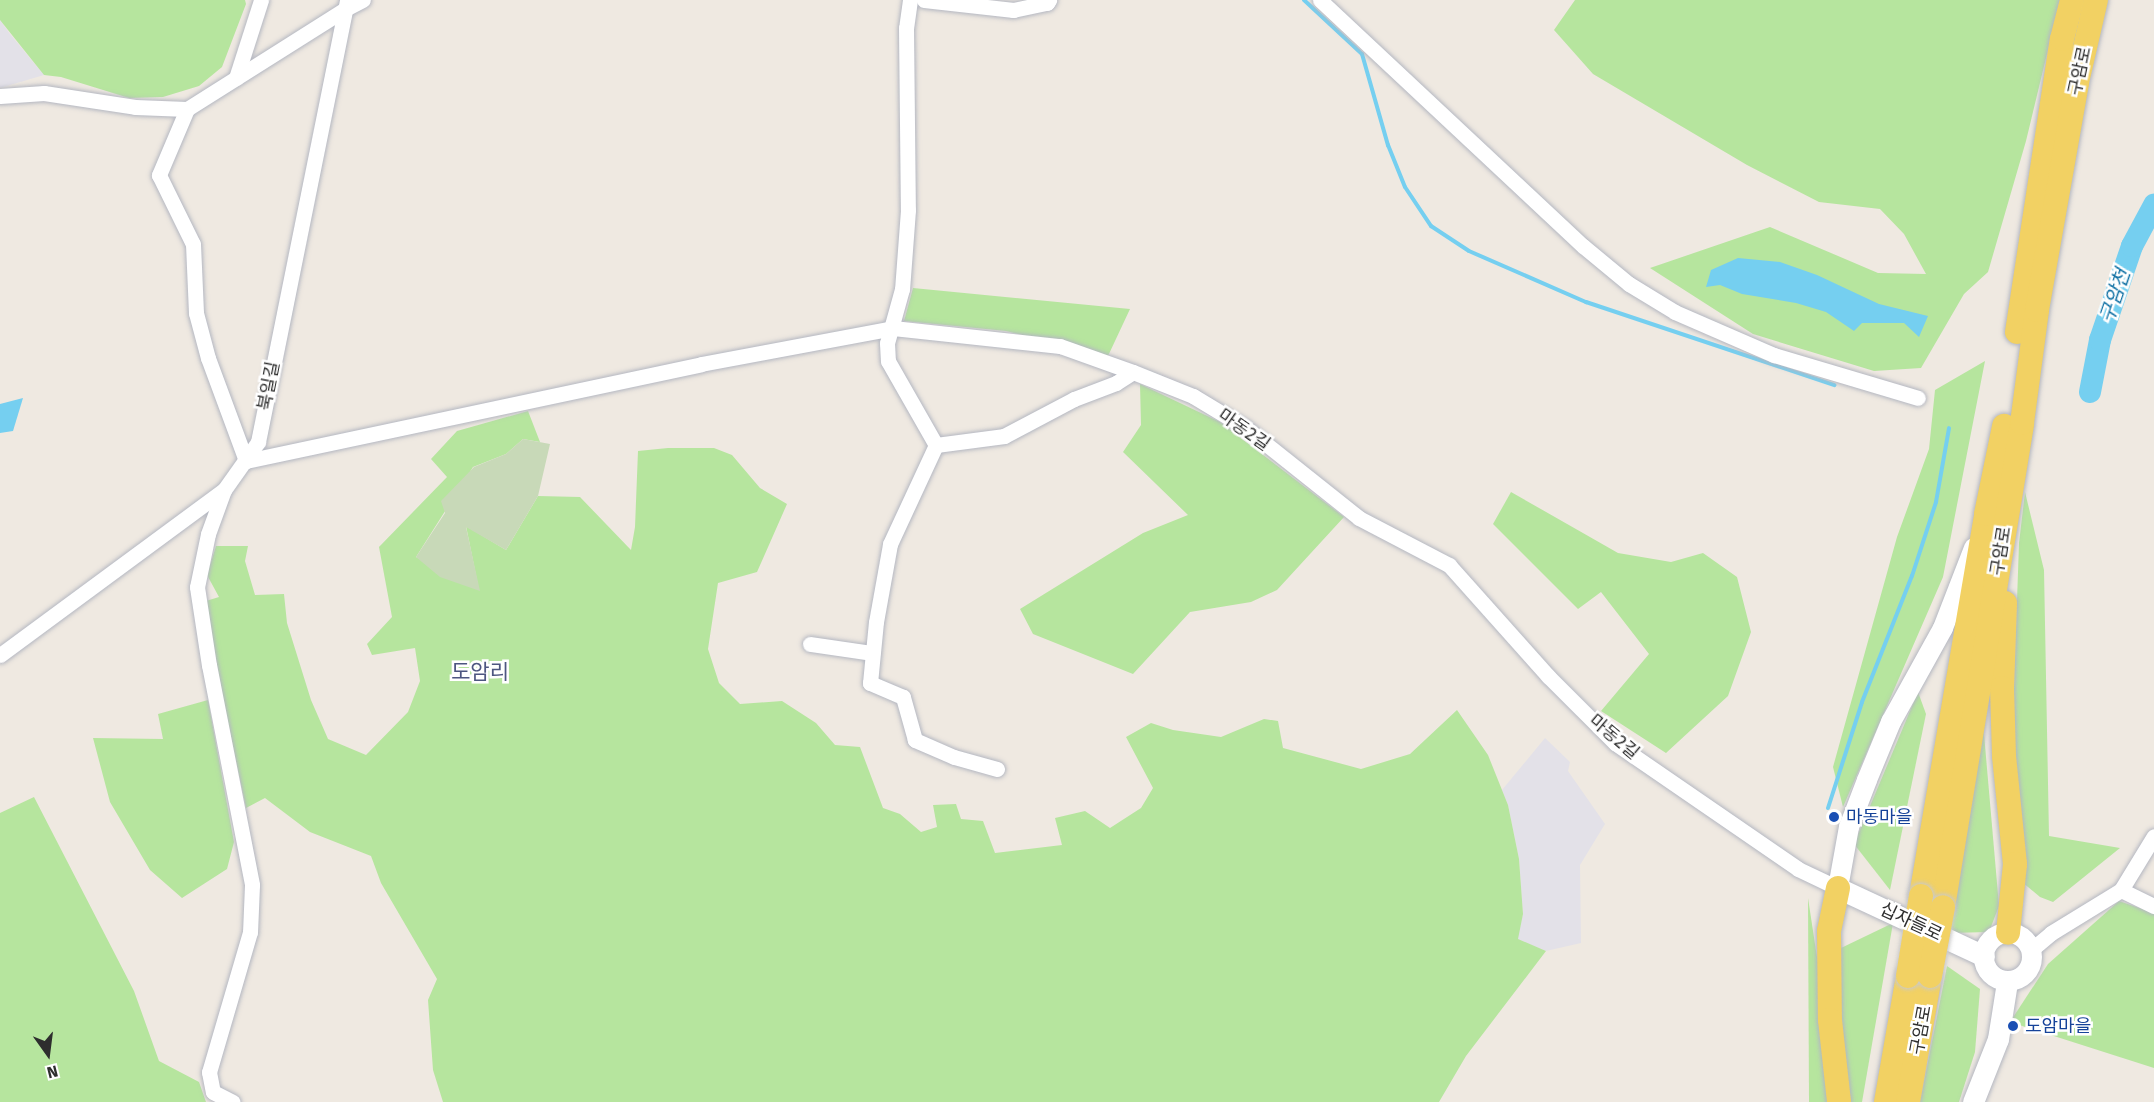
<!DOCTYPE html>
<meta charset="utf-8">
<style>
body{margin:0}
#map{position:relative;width:2154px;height:1102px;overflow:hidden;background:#efe9e1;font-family:"Fira Sans","Noto Sans KR",sans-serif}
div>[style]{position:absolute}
.industrial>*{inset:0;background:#e3e1e8}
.green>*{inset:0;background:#b6e59e}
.cemetery>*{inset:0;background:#c8d9b8}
.water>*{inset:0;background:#75cff0}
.stream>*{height:4px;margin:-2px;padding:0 2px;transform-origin:2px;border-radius:2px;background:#75cff0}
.river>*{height:22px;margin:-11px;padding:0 11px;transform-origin:11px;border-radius:11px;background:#75cff0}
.roads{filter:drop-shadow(0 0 2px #b4b7c1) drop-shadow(0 0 2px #b4b7c1)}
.minor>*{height:15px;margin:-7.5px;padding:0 7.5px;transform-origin:7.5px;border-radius:7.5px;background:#fff}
.tertiary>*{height:20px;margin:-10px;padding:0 10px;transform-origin:10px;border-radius:10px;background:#fff}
.tertiary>.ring{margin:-10px;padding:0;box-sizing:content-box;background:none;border:20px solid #fff;border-radius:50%}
.secondary>*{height:21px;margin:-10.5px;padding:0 10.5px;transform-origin:10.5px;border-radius:10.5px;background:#fff}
.primary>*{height:24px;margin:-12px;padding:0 12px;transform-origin:12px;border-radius:12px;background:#f2d163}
.bridges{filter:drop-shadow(0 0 2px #c9c9c9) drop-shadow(0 0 2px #c9c9c9)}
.primary-bridge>*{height:24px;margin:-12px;padding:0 12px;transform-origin:12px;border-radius:12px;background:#f2d163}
.dots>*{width:16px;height:16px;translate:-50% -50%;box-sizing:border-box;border:3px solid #fff;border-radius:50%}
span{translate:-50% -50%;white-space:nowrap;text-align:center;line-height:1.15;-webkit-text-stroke:5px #fff;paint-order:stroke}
.street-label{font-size:18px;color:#2e2e2e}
.transit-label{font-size:18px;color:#164399}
.left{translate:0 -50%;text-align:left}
.water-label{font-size:20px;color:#0d6fa3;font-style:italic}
.quarter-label{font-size:21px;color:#4d5680}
.north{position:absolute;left:18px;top:1024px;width:60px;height:60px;-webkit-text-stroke:4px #fff;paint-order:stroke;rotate:166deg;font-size:16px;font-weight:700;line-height:24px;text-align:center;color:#2e2e2e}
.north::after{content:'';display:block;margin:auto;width:21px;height:27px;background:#2e2e2e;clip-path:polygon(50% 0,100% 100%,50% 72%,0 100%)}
</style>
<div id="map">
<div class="industrial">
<i style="clip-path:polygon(0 20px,10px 34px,44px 75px,0 88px)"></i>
<i style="clip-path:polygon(1545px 738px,1570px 762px,1568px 771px,1605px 824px,1580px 865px,1581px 943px,1546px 951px,1517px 939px,1523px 914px,1519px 859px,1508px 805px,1502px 790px)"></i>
</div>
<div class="green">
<i style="clip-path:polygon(0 0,245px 0,246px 4px,222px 67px,199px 86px,163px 97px,129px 98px,61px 77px,44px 75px,0 20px)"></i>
<i style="clip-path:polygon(1575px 0,2060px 0,2026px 141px,1988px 272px,1964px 294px,1921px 368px,1874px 371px,1753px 334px,1650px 268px,1770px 227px,1878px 273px,1926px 274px,1904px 234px,1880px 209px,1819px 202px,1747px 165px,1593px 74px,1554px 30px)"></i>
<i style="clip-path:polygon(913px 288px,1130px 309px,1108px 356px,1006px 331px,904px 321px)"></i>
<i style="clip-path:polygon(1985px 361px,1943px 577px,1843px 807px,1833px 767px,1897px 537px,1929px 449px,1935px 390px)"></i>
<i style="clip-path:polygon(1140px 384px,1220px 422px,1344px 517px,1277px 590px,1251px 602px,1190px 612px,1133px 674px,1033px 634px,1020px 609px,1143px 533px,1188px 515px,1123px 452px,1141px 425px)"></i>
<i style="clip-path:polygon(528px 411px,540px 442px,523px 439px,506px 454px,473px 467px,416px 557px,479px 590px,466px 526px,506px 550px,538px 496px,580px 497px,631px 550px,635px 527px,638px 451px,668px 448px,714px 448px,732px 455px,760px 488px,787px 504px,757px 572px,718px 583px,708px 649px,719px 683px,740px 704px,782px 701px,816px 723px,835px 745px,860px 747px,883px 808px,900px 814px,921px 832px,937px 827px,933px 805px,956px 804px,961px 819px,983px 821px,995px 853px,1062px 845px,1055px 818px,1085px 811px,1110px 828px,1141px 808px,1153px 788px,1126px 737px,1151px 723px,1173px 730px,1221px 737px,1264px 719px,1278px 721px,1283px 748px,1361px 769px,1410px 754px,1457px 710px,1488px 755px,1508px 805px,1519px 859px,1523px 914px,1518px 939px,1546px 951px,1466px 1056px,1439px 1102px,443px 1102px,433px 1070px,428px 1000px,437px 979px,381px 883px,371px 856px,310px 832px,265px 798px,246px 808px,223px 699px,206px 601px,219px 597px,207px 575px,216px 546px,248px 546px,245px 561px,255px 595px,284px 594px,287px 623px,311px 700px,328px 739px,366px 755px,408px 712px,420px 681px,415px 648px,372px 655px,367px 644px,392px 617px,379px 547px,447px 477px,431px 459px,457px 431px)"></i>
<i style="clip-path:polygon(1511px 492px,1618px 553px,1671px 562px,1703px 553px,1737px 577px,1751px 632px,1728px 696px,1666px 753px,1601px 711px,1649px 654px,1601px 592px,1578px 609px,1493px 524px)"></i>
<i style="clip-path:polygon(2025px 492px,2044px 570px,2049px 836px,2120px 848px,2053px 902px,2040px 897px,2022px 882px,2012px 745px,2019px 543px)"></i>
<i style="clip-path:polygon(1918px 692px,1926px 714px,1890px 890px,1854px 844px)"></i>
<i style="clip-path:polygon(208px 700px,234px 842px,227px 869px,182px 898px,150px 870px,110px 802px,93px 738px,163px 739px,158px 714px)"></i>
<i style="clip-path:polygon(1982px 711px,1999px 906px,1989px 932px,1950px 933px)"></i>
<i style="clip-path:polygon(34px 797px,134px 991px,159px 1061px,199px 1082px,206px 1102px,0 1102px,0 813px)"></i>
<i style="clip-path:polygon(1808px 898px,1818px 964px,1828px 1102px,1809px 1102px)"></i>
<i style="clip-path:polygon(2119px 901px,2154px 913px,2154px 1068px,2010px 1022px,2048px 964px)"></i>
<i style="clip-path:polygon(1893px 923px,1862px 1102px,1851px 1102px,1838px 1015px,1841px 948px)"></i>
<i style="clip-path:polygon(1947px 966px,1980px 989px,1975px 1052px,1959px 1102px,1920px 1102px)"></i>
</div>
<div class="cemetery">
<i style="clip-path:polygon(523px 439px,550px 444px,538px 496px,506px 550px,466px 527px,480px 591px,440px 577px,416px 557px,445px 513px,441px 501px,474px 467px,506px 454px)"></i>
</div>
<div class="water">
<i style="clip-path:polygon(1738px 258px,1780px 262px,1817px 275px,1879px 304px,1928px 316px,1919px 337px,1904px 323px,1862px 323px,1854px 331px,1826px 312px,1796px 303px,1742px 294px,1720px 285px,1706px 287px,1711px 270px)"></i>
<i style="clip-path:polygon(23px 398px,13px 431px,0 433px,0 404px)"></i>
</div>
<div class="stream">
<i style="left:1304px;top:0;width:79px;rotate:43deg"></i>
<i style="left:1362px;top:54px;width:95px;rotate:74.1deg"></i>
<i style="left:1388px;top:145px;width:45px;rotate:68deg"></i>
<i style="left:1405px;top:187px;width:47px;rotate:56.3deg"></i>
<i style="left:1431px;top:226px;width:45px;rotate:33.3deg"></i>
<i style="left:1469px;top:251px;width:128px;rotate:23.6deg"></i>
<i style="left:1586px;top:302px;width:262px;rotate:18.5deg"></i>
<i style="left:1828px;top:808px;width:111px;rotate:-72.2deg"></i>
<i style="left:1862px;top:702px;width:136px;rotate:-68.4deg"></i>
<i style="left:1912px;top:576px;width:78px;rotate:-72deg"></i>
<i style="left:1936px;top:502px;width:75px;rotate:-80deg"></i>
</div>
<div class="river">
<i style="left:2090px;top:392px;width:53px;rotate:-79.1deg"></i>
<i style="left:2100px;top:340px;width:99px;rotate:-71.2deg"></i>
<i style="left:2132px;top:246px;width:47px;rotate:-61.8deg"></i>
</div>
<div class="roads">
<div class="minor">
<i style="left:910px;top:0;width:28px;rotate:98deg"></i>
<i style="left:906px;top:28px;width:182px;rotate:89.4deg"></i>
<i style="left:908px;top:210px;width:79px;rotate:94.3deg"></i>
<i style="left:902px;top:289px;width:56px;rotate:105.5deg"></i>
<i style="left:887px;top:343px;width:18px;rotate:87deg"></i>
<i style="left:888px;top:361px;width:97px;rotate:60.3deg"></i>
<i style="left:924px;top:0;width:90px;rotate:6.4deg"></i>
<i style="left:1013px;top:10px;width:35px;rotate:-12deg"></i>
<i style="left:1047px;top:3px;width:4px;rotate:-56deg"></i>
<i style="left:1320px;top:0;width:360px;rotate:43.1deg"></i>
<i style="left:1583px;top:246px;width:60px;rotate:39.6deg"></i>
<i style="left:1629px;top:284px;width:54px;rotate:31.3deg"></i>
<i style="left:1675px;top:312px;width:108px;rotate:23.5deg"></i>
<i style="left:1774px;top:355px;width:150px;rotate:16.6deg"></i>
<i style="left:236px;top:78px;width:82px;rotate:-72.2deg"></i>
<i style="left:0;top:96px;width:44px;rotate:-3.9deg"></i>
<i style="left:44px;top:93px;width:92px;rotate:8.7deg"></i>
<i style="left:135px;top:107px;width:52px;rotate:2.2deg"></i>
<i style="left:187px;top:109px;width:187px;rotate:-32.3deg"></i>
<i style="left:345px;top:9px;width:20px;rotate:-27deg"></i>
<i style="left:187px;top:109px;width:72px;rotate:113deg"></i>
<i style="left:159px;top:175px;width:77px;rotate:63.8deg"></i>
<i style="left:193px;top:244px;width:69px;rotate:87.5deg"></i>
<i style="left:196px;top:313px;width:47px;rotate:75.1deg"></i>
<i style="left:208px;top:358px;width:110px;rotate:69.7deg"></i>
<i style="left:246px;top:461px;width:465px;rotate:-12deg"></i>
<i style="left:701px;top:364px;width:195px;rotate:-10.6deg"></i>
<i style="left:893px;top:328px;width:168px;rotate:6.2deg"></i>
<i style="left:1060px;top:346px;width:77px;rotate:19.6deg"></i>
<i style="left:224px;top:490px;width:47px;rotate:110deg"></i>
<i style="left:208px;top:534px;width:54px;rotate:101.7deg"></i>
<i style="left:197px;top:587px;width:79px;rotate:81.3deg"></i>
<i style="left:209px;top:665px;width:224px;rotate:78.9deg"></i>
<i style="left:252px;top:885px;width:47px;rotate:92.4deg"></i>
<i style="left:250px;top:932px;width:146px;rotate:106.3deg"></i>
<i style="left:209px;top:1072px;width:20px;rotate:79deg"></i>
<i style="left:213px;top:1092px;width:22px;rotate:27deg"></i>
<i style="left:810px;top:644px;width:63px;rotate:8.3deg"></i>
<i style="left:0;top:655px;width:278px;rotate:-36.4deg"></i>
<i style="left:224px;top:490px;width:59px;rotate:-54.7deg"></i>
<i style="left:258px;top:442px;width:451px;rotate:-78.6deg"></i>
<i style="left:997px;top:769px;width:45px;rotate:-164.4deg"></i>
<i style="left:954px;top:757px;width:43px;rotate:-156.4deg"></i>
<i style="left:915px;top:740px;width:45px;rotate:-105.6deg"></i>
<i style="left:903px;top:697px;width:36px;rotate:-157deg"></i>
<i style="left:870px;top:683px;width:61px;rotate:-84.4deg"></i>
<i style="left:876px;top:622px;width:79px;rotate:-79.8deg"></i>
<i style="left:890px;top:544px;width:109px;rotate:-65.1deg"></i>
<i style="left:936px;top:445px;width:69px;rotate:-7.5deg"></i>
<i style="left:1004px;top:436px;width:79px;rotate:-27.9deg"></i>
<i style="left:1074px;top:399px;width:45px;rotate:-20.9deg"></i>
<i style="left:1116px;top:383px;width:20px;rotate:-33deg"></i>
<i style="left:1133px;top:372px;width:65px;rotate:21.8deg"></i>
<i style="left:1193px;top:396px;width:62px;rotate:31.1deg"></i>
<i style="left:1246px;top:428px;width:144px;rotate:38.5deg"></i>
<i style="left:1359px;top:518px;width:102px;rotate:27.6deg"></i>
<i style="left:1449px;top:565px;width:149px;rotate:48.3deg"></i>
<i style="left:1548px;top:676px;width:95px;rotate:45deg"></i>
<i style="left:1615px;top:743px;width:222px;rotate:34.5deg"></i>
<i style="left:1798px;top:869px;width:44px;rotate:25.4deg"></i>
<i style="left:2121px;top:890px;width:37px;rotate:26deg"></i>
<i style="left:2031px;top:950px;width:26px;rotate:-40deg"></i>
<i style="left:2051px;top:933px;width:82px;rotate:-31.6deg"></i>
<i style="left:2121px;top:890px;width:63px;rotate:-58.6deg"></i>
</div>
<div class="tertiary">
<i style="left:1838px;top:888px;width:62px;rotate:-79.8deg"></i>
<i style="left:1849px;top:827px;width:50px;rotate:-69deg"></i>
<i style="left:1867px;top:780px;width:63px;rotate:-67.5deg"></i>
<i style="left:1891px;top:722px;width:107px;rotate:-61deg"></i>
<i style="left:1943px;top:628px;width:86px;rotate:-68.8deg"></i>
<i class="ring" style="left:1984px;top:933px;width:28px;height:28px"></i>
</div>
<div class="secondary">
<i style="left:1838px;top:888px;width:161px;rotate:25deg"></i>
<i style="left:1973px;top:1102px;width:68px;rotate:-68.4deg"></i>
<i style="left:1998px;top:1039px;width:58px;rotate:-81deg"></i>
</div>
<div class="primary">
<i style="left:2017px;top:332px;width:296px;rotate:-81.3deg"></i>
<i style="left:2062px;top:39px;width:40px;rotate:-75.6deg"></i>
<i style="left:2005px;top:603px;width:85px;rotate:92deg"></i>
<i style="left:2002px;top:688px;width:68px;rotate:88.3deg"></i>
<i style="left:2004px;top:756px;width:109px;rotate:84.2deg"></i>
<i style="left:2015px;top:864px;width:69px;rotate:95.8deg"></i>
<i style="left:1838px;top:888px;width:44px;rotate:101.8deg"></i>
<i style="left:1829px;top:931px;width:89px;rotate:89.4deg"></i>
<i style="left:1830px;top:1020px;width:82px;rotate:83.7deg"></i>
<i style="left:1921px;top:896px;width:387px;rotate:-80.3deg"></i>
<i style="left:1986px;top:514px;width:90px;rotate:-78.4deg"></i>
<i style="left:1943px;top:907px;width:490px;rotate:-80.7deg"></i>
<i style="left:2022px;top:423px;width:114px;rotate:-82.4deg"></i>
<i style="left:2037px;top:310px;width:231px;rotate:-80deg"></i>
<i style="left:2077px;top:82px;width:84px;rotate:-77deg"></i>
<i style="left:1886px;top:1102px;width:128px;rotate:-80.1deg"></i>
<i style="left:1908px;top:1102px;width:128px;rotate:-80.1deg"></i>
</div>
</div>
<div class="bridges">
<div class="primary-bridge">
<i style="left:1908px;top:976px;width:81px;rotate:-80.8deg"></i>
<i style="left:1930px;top:976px;width:70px;rotate:-79.3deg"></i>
</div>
</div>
<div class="dots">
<i style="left:1834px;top:817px;background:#1a4fb4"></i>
<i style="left:2013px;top:1026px;background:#1a4fb4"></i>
</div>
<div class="street-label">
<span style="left:2080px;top:71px;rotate:-78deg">구암로</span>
<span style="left:269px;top:386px;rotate:-79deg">북일길</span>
<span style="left:1244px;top:430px;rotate:35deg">마동2길</span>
<span style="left:2001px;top:551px;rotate:-81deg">구암로</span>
<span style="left:1614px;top:737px;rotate:40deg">마동2길</span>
<span style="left:1911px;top:922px;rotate:25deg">십자들로</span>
<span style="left:1921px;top:1030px;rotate:-80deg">구암로</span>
</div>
<div class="transit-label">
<span class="left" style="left:1846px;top:817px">마동마을</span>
<span class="left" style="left:2025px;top:1026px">도암마을</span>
</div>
<div class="water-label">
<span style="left:2115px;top:296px;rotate:-71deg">구암천</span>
</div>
<div class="quarter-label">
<span style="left:480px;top:672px">도암리</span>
</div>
<div class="north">N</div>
</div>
